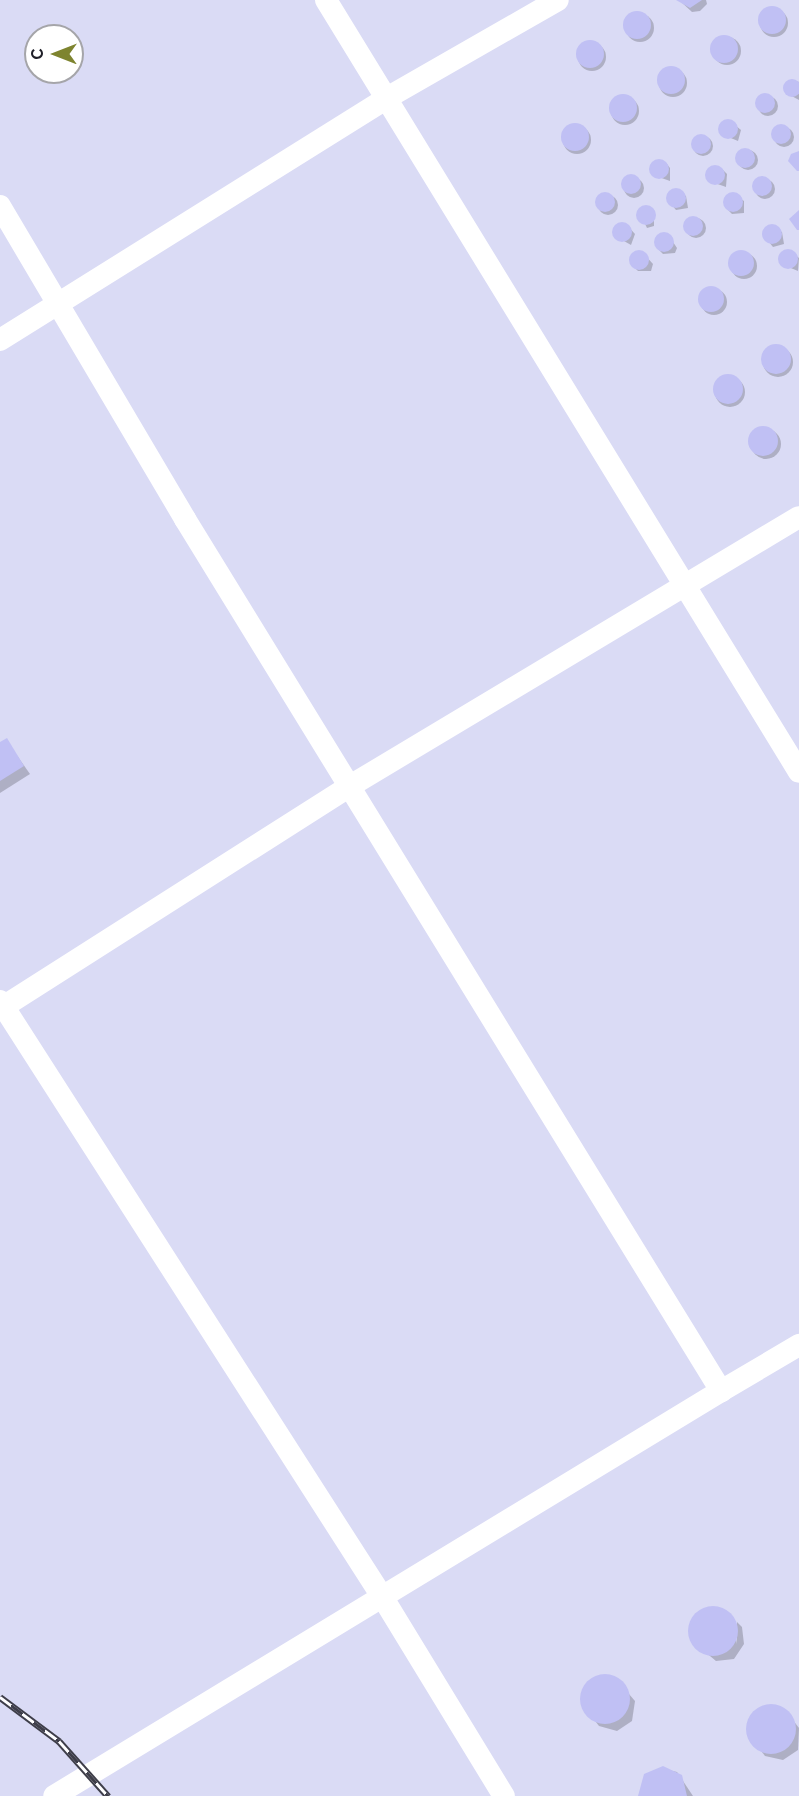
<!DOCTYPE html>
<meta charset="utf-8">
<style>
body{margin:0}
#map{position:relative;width:799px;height:1796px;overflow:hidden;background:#e8e8fd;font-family:Raleway,sans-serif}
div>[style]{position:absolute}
.built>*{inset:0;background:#dadbf5}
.shadow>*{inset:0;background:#0003}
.round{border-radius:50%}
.building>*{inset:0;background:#c0c0f4}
.minor>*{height:22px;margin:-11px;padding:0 11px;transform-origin:11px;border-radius:11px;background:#fff}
.rail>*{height:7px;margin-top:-3.5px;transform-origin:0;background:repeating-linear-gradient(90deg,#fff 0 14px,#3e3e49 0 28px);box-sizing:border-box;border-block:2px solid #3e3e49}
span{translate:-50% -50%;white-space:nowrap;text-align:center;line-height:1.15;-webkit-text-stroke:4.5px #fff;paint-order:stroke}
.north{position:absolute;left:24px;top:24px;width:60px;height:60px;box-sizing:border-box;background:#fff;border:2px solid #a5a5a9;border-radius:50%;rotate:270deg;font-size:16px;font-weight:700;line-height:24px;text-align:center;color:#1f1f28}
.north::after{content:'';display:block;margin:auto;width:21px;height:27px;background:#7e842f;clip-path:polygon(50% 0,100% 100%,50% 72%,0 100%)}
</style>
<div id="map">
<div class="built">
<i style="clip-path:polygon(evenodd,0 0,799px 0,799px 1796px,0 1796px,0 0,36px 36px,72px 36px,72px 72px,36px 72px,36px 36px)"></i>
</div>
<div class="shadow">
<i style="clip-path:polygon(679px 0,706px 0,707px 4px,700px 11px,692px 12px)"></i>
<i class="round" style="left:760px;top:9px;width:28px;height:28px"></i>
<i class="round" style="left:626px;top:14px;width:28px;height:28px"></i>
<i class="round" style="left:713px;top:37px;width:28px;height:28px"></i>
<i class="round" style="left:578px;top:43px;width:28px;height:28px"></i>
<i class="round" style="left:659px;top:69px;width:28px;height:28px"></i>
<i style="clip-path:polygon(793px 80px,799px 82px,799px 100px,788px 94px,788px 82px)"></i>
<i class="round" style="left:758px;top:96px;width:20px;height:20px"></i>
<i class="round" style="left:611px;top:97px;width:28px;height:28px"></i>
<i style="clip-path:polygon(730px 121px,741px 130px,738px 141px,721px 134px,724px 122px)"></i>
<i class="round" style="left:563px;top:126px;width:28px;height:28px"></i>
<i class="round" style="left:774px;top:127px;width:20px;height:20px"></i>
<i class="round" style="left:693px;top:136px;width:20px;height:20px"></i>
<i class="round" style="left:738px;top:150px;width:20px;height:20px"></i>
<i style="clip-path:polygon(654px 163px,666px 163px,670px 168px,670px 181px,653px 175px)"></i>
<i style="clip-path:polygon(710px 169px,722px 169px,727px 174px,726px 187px,709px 181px)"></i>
<i class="round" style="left:624px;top:178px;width:20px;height:20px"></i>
<i class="round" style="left:755px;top:179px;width:20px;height:20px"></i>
<i style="clip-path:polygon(674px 189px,686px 196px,688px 208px,676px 210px,672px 205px,670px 193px)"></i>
<i style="clip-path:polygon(733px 194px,744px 201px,744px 213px,732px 214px,727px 209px,727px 197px)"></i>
<i class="round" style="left:598px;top:195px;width:20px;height:20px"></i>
<i style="clip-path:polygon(650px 207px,654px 211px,654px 226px,647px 228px,639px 211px)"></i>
<i class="round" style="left:686px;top:218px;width:20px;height:20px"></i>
<i style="clip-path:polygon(619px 224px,626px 224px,635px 234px,631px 245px,615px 236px)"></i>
<i style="clip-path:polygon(770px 226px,782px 232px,784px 244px,773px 247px,769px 242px,765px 230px)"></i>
<i style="clip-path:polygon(669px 236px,677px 248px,675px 253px,663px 254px,658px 249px,658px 237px)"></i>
<i style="clip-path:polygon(790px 251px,799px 258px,798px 271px,781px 264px,784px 252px)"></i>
<i class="round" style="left:731px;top:253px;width:26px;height:26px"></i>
<i style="clip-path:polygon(644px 254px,653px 264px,651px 271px,638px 271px,634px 267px,633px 255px)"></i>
<i class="round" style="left:701px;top:289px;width:26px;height:26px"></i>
<i class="round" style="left:763px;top:347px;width:30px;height:30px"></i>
<i class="round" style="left:715px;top:377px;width:30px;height:30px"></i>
<i class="round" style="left:751px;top:429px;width:30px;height:30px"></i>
<i style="clip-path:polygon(6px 740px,30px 774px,0 793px,0 744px)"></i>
<i style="clip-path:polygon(720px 1608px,733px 1619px,737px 1644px,737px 1622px,742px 1627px,744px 1644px,734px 1659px,716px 1661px,692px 1641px,691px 1625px,701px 1611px)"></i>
<i style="clip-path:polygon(600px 1676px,616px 1679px,635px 1701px,632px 1721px,617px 1731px,599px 1726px,582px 1704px,586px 1686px)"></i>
<i style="clip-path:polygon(766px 1706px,785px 1710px,799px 1728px,798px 1750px,783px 1760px,765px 1756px,748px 1734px,750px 1717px)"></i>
<i style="clip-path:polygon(660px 1768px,677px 1772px,693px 1796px,641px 1796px)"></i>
</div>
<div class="building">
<i style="clip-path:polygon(676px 0,702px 0,690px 8px)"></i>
<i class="round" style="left:758px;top:6px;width:28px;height:28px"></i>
<i class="round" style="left:623px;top:11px;width:28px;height:28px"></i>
<i class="round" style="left:710px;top:35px;width:28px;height:28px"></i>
<i class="round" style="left:576px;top:40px;width:28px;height:28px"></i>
<i class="round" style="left:657px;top:66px;width:28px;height:28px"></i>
<i class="round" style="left:783px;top:79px;width:18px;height:18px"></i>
<i class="round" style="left:755px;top:93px;width:20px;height:20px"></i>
<i class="round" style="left:609px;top:94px;width:28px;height:28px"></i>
<i class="round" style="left:718px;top:119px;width:20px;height:20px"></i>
<i class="round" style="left:561px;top:123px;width:28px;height:28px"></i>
<i class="round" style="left:771px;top:124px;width:20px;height:20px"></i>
<i class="round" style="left:691px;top:134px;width:20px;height:20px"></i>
<i class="round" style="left:735px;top:148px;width:20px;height:20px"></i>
<i style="clip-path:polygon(799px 151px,799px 171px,797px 171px,788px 161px,791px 154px)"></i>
<i class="round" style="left:649px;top:159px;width:20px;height:20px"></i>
<i class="round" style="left:705px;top:165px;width:20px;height:20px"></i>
<i class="round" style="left:621px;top:174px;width:20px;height:20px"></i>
<i class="round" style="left:752px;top:176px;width:20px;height:20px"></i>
<i class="round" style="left:666px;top:188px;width:20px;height:20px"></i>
<i class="round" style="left:723px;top:192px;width:20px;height:20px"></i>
<i class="round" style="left:595px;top:192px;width:20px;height:20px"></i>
<i class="round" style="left:636px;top:205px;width:20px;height:20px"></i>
<i style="clip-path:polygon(799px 210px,799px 230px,797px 230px,789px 219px)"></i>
<i class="round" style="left:683px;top:216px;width:20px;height:20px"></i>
<i class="round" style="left:612px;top:222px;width:20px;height:20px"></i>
<i class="round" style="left:762px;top:224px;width:20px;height:20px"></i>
<i class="round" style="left:654px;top:232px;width:20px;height:20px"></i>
<i class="round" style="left:778px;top:249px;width:20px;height:20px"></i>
<i class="round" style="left:629px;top:250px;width:20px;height:20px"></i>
<i class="round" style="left:728px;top:250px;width:26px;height:26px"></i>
<i class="round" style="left:698px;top:286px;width:26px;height:26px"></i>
<i class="round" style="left:761px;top:344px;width:30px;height:30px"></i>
<i class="round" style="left:713px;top:374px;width:30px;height:30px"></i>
<i class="round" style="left:748px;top:426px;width:30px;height:30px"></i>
<i style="clip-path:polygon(7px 738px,24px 766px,0 781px,0 742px)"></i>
<i class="round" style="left:688px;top:1606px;width:50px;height:50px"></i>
<i class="round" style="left:580px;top:1674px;width:50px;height:50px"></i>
<i class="round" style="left:746px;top:1704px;width:50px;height:50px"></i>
<i style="clip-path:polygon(663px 1766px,682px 1775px,687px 1796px,638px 1796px,644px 1774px)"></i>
</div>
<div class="minor">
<i style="left:326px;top:0;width:905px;rotate:58.5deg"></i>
<i style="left:0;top:206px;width:364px;rotate:59.4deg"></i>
<i style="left:185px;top:519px;width:1024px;rotate:58.42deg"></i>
<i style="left:721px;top:1391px;width:780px;rotate:148.73deg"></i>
<i style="left:0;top:340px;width:454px;rotate:-32deg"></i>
<i style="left:385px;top:99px;width:199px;rotate:-29.8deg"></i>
<i style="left:0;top:1001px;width:709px;rotate:57.32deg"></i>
<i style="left:383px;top:1598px;width:232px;rotate:58.6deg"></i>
<i style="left:3px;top:1007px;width:411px;rotate:-32.5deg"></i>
<i style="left:350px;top:786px;width:523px;rotate:-30.93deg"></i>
<i style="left:721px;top:1391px;width:91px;rotate:-30.5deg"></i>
</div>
<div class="rail">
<i style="left:0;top:1697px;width:74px;rotate:36.7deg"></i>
<i style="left:59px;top:1741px;width:74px;rotate:48.3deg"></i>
</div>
<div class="north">С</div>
</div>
